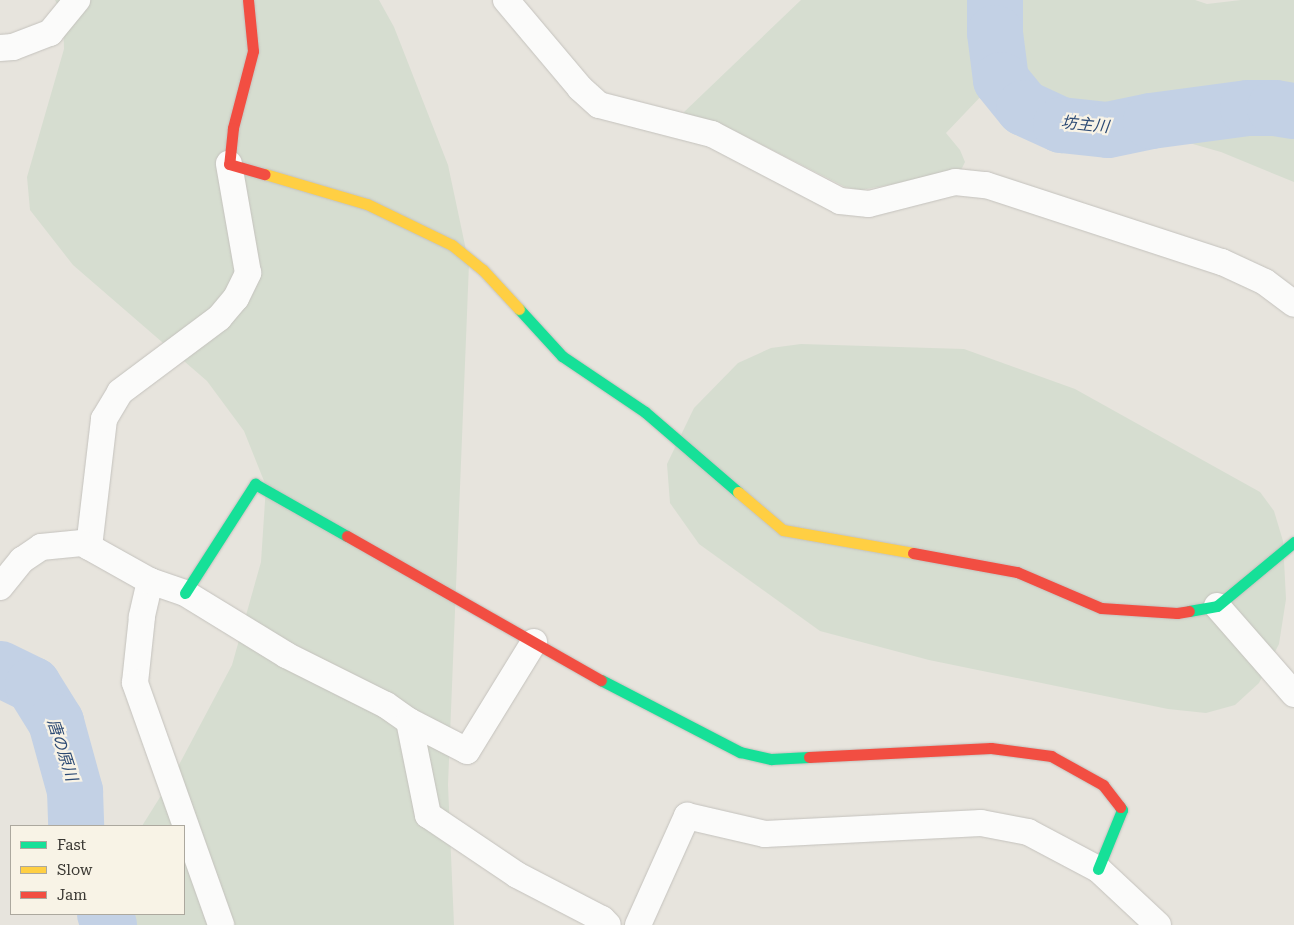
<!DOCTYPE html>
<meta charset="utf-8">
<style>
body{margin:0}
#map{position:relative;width:1294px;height:925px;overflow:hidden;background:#e7e4dd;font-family:"Roboto Serif","Noto Sans JP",serif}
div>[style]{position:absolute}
.green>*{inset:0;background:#d6ddd0}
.river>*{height:56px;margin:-28px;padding:0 28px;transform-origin:28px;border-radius:28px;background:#c3d1e5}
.roads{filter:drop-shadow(0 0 1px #c4c2bd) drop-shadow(0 0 1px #c4c2bd)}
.street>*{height:26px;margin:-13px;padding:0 13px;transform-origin:13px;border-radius:13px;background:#fbfbfa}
.fast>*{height:11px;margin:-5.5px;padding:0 5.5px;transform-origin:5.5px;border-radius:5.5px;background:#16e098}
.slow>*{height:11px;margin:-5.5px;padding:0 5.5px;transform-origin:5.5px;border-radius:5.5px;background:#ffcf43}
.jam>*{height:11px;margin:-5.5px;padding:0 5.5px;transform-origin:5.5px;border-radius:5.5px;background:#f24e42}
span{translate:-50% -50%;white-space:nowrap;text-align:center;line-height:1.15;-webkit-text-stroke:4.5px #f8f3e6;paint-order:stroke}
.water-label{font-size:16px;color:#2c4a74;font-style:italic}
.legend{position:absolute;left:10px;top:825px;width:175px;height:90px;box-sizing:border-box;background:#f8f3e6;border:1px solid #aca89e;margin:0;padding:6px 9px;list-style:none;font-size:15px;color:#393732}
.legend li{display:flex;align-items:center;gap:10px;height:25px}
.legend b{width:25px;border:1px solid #aca89e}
</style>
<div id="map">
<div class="green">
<i style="clip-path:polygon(55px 0,379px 0,394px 27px,448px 165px,469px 264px,448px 785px,454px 925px,79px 925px,86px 914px,184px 914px,184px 826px,142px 826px,172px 778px,232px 665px,261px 562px,266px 486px,244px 431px,207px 381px,73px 265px,30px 210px,27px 177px,64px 49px,63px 15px)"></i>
<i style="clip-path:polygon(801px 0,1195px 0,1207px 4px,1241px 0,1294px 0,1294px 182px,1221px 152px,1186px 142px,1117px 149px,1082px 144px,1015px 115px,985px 92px,946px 133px,960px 150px,965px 162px,960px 172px,861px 190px,845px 187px,735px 131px,683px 113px)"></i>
<i style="clip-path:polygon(801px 344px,964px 349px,1075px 389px,1260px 492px,1274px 511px,1283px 541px,1286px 599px,1279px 644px,1259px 683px,1235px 705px,1206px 713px,1168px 709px,929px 660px,820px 631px,699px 544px,670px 503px,667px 464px,694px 408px,738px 363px,771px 348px)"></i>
</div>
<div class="river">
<i style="left:995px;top:0;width:33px;rotate:90deg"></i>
<i style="left:995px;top:33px;width:47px;rotate:82.7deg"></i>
<i style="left:1001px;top:80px;width:36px;rotate:51deg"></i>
<i style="left:1024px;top:108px;width:41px;rotate:24.7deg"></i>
<i style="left:1061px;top:125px;width:47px;rotate:6.1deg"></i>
<i style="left:1108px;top:130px;width:44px;rotate:-11.8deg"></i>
<i style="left:1151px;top:121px;width:98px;rotate:-7.6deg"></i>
<i style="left:1248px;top:108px;width:27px"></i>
<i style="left:1275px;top:108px;width:19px;rotate:9deg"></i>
<i style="left:0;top:669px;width:37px;rotate:26deg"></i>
<i style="left:33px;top:685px;width:44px;rotate:58.1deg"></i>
<i style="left:56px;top:722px;width:72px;rotate:74.6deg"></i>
<i style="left:75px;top:791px;width:35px;rotate:88deg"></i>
<i style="left:105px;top:914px;width:12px;rotate:70deg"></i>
</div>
<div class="roads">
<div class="street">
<i style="left:506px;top:0;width:115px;rotate:49.9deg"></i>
<i style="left:580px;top:88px;width:25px;rotate:42deg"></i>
<i style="left:599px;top:105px;width:117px;rotate:14.4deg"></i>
<i style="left:712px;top:134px;width:144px;rotate:27.6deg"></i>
<i style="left:840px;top:201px;width:29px;rotate:6deg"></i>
<i style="left:869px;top:204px;width:89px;rotate:-14.3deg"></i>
<i style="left:955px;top:182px;width:31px;rotate:6deg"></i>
<i style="left:986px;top:185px;width:248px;rotate:18.1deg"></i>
<i style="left:1222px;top:262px;width:47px;rotate:24.9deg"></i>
<i style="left:1265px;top:282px;width:36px;rotate:37deg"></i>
<i style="left:0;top:48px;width:13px;rotate:-4deg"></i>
<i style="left:13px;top:47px;width:40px;rotate:-21deg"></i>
<i style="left:50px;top:33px;width:43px;rotate:-50.7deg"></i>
<i style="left:89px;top:547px;width:129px;rotate:-83.3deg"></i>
<i style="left:104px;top:419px;width:31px;rotate:-59deg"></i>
<i style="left:120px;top:392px;width:124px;rotate:-36.8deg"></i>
<i style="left:219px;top:318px;width:26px;rotate:-50deg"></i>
<i style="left:236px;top:298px;width:28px;rotate:-64deg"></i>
<i style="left:248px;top:273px;width:111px;rotate:-99.9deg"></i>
<i style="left:150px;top:581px;width:37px;rotate:103deg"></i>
<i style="left:142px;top:617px;width:66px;rotate:96.1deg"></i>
<i style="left:135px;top:683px;width:257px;rotate:70.4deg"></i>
<i style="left:0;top:587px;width:35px;rotate:-51deg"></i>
<i style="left:22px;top:560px;width:23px;rotate:-34deg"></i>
<i style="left:41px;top:547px;width:41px;rotate:-5.6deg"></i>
<i style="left:82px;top:543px;width:78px;rotate:29.2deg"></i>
<i style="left:150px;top:581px;width:37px;rotate:19deg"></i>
<i style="left:185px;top:593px;width:119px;rotate:31.5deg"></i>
<i style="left:286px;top:655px;width:112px;rotate:26.6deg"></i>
<i style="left:386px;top:705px;width:28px;rotate:35deg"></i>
<i style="left:409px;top:721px;width:96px;rotate:78.6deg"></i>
<i style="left:428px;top:815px;width:107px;rotate:34deg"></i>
<i style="left:517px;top:875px;width:96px;rotate:27.4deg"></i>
<i style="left:602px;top:919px;width:8px;rotate:45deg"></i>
<i style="left:1217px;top:606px;width:117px;rotate:48.8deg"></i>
<i style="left:409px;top:721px;width:65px;rotate:27.3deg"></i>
<i style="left:467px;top:751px;width:128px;rotate:-58.4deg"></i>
<i style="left:638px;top:925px;width:120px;rotate:-65.8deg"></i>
<i style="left:687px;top:816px;width:80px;rotate:13deg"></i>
<i style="left:765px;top:834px;width:216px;rotate:-2.9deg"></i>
<i style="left:981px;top:823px;width:48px;rotate:10.8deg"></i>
<i style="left:1028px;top:832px;width:79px;rotate:27.9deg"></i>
<i style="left:1098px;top:869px;width:82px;rotate:43deg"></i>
</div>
<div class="fast">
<i style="left:519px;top:309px;width:64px;rotate:47.5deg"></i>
<i style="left:562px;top:356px;width:100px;rotate:34deg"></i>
<i style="left:645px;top:412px;width:123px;rotate:40.7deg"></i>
<i style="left:185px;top:593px;width:130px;rotate:-57.3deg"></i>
<i style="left:255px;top:484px;width:106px;rotate:29.5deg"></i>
<i style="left:1189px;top:611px;width:28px;rotate:-10deg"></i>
<i style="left:1217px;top:606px;width:100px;rotate:-39.7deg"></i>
<i style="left:601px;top:680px;width:157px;rotate:27.4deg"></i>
<i style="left:740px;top:752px;width:32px;rotate:13deg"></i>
<i style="left:771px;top:759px;width:38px;rotate:-3deg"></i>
<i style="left:1098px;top:869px;width:64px;rotate:-67.9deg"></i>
<i style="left:1122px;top:810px;width:4px;rotate:-124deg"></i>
</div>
<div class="slow">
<i style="left:265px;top:174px;width:106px;rotate:16.4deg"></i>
<i style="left:367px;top:204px;width:94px;rotate:25.8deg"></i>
<i style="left:452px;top:245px;width:40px;rotate:39deg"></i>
<i style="left:483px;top:270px;width:53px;rotate:47.3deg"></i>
<i style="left:738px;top:492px;width:59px;rotate:40.2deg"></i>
<i style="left:783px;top:530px;width:132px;rotate:10deg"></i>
</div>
<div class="jam">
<i style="left:248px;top:0;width:51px;rotate:84.4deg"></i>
<i style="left:253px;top:51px;width:80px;rotate:104.6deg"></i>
<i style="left:233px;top:128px;width:36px;rotate:96deg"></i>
<i style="left:229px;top:164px;width:37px;rotate:16deg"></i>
<i style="left:347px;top:536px;width:292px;rotate:29.6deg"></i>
<i style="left:913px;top:553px;width:106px;rotate:10.4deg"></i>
<i style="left:1017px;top:572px;width:91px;rotate:23.2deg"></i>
<i style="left:1101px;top:608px;width:76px;rotate:3.8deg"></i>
<i style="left:1177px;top:613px;width:12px;rotate:-9deg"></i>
<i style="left:809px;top:757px;width:182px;rotate:-2.8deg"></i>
<i style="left:991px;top:748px;width:61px;rotate:7.6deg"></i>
<i style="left:1051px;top:756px;width:60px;rotate:29.1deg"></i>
<i style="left:1103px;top:785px;width:28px;rotate:52deg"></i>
</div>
</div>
<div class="water-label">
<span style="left:1085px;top:125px;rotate:6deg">坊主川</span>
<span style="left:62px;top:750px;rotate:72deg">唐の原川</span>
</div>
<ul class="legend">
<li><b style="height:6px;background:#16e098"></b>Fast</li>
<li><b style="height:6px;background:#ffcf43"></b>Slow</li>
<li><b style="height:6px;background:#f24e42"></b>Jam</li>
</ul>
</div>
